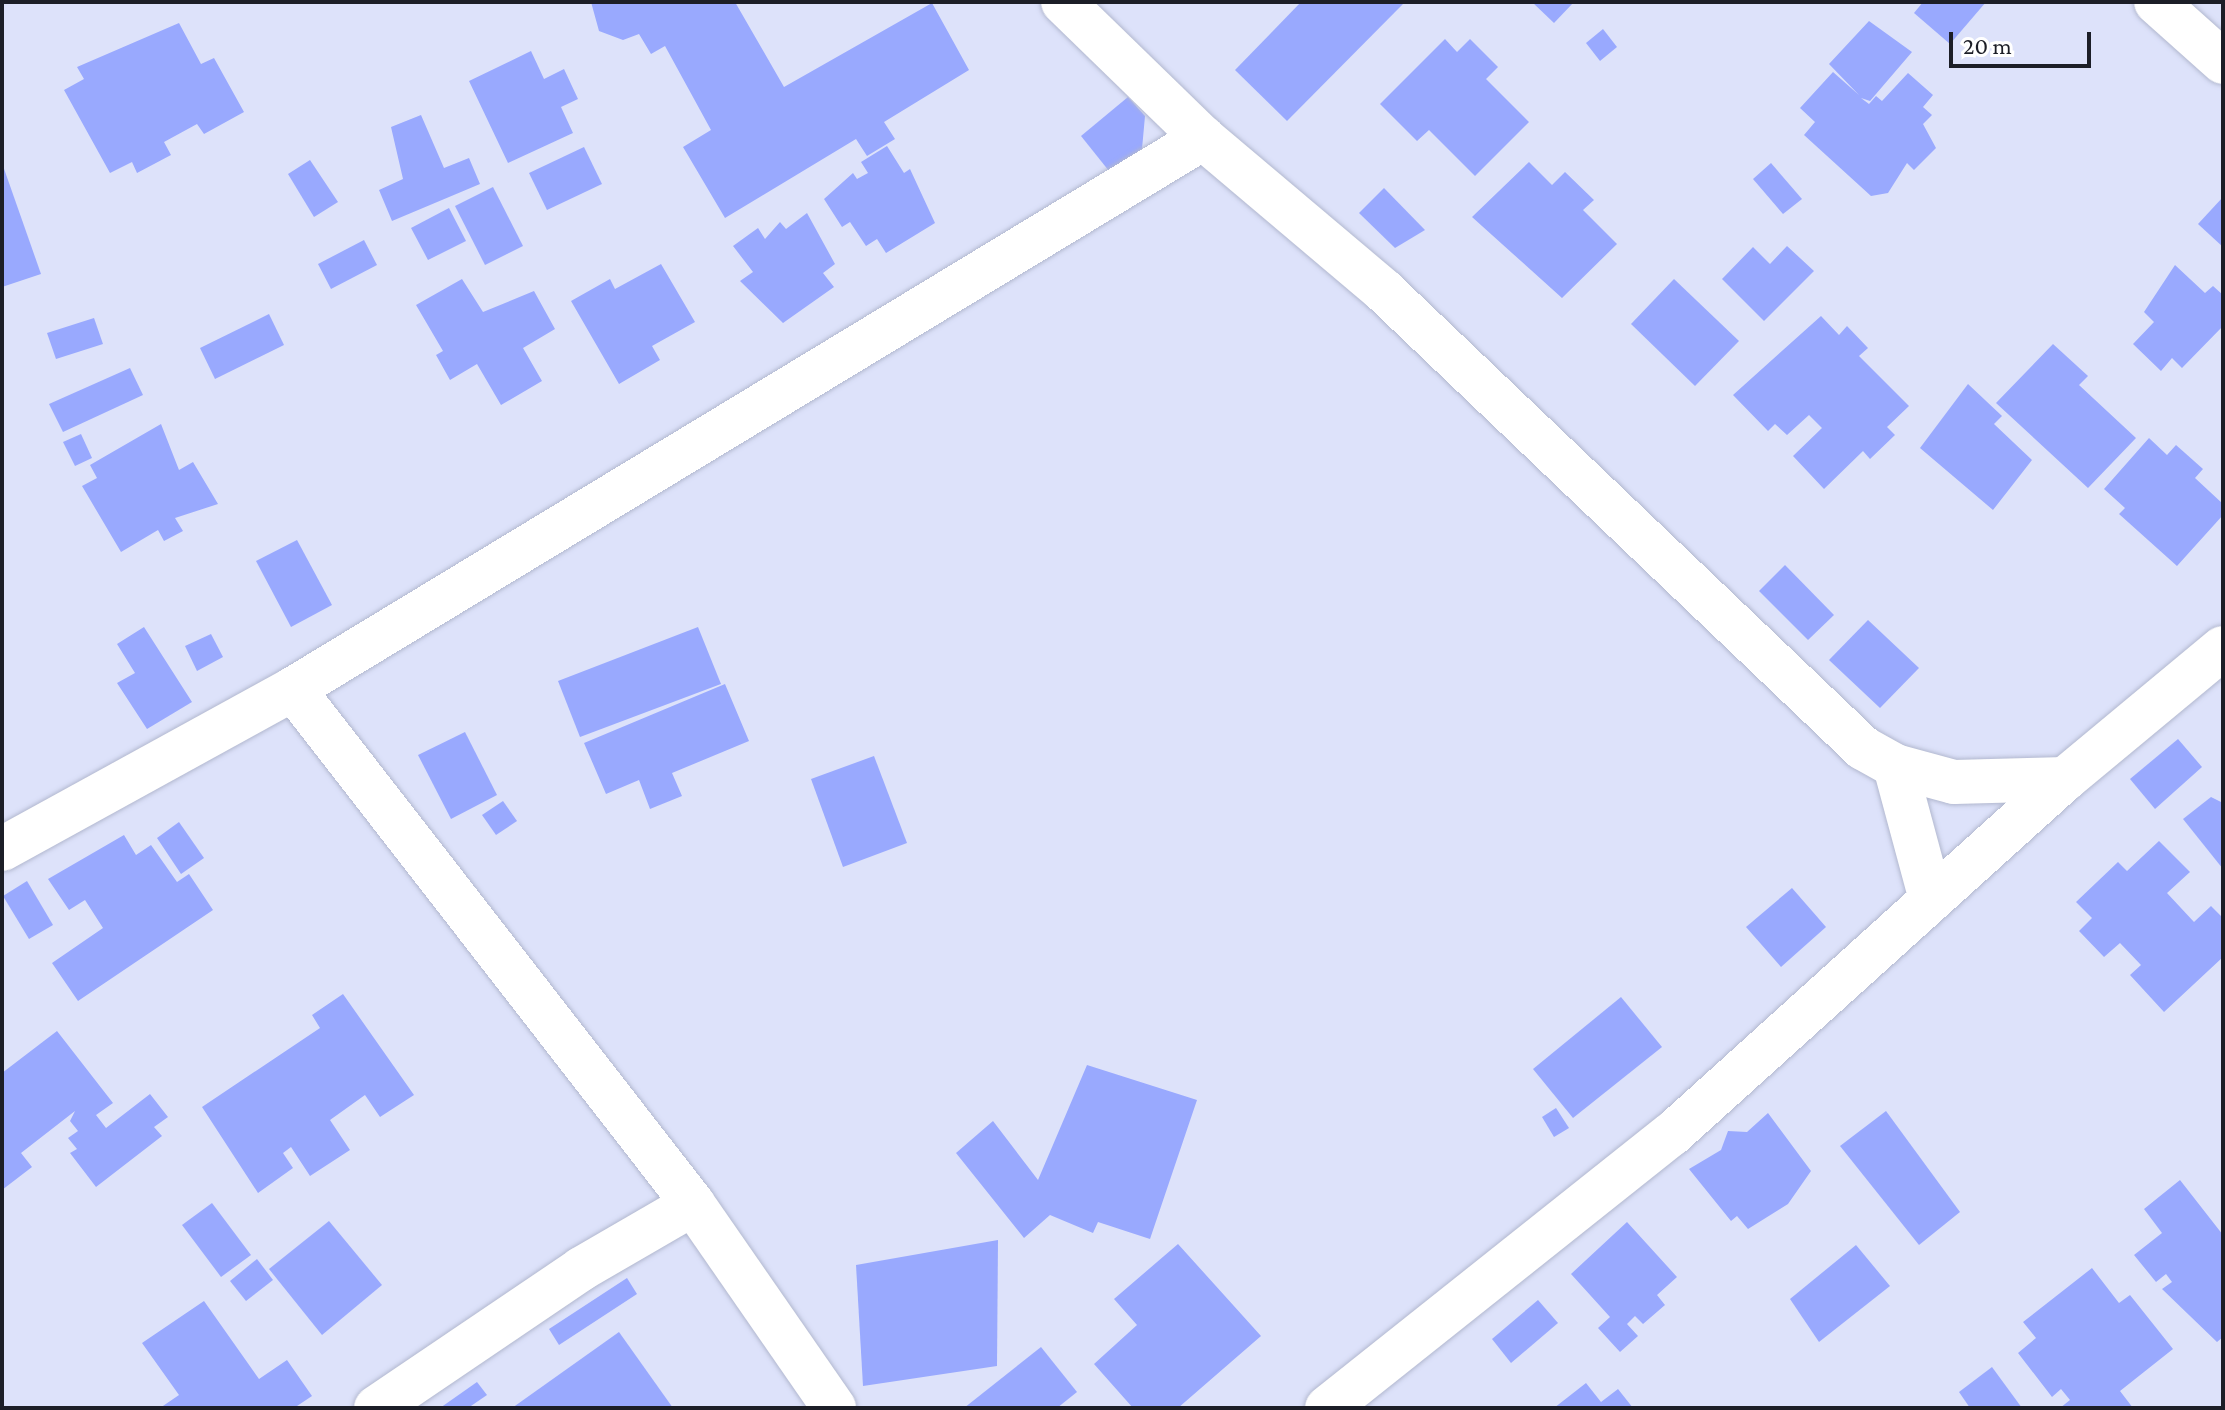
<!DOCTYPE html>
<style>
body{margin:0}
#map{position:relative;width:2225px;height:1410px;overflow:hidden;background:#dde2fa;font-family:"Crimson Pro",serif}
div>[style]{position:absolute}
.building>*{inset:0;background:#99a9fe}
.roads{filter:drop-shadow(0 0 2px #b2b8cf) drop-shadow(0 0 2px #b2b8cf)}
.street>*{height:44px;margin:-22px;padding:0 22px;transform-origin:22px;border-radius:22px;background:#fff}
span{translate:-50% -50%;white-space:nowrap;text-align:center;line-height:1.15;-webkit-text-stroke:6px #fff;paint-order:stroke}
.frame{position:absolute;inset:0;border:4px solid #1c1e27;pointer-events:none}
.scale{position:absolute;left:1949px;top:32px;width:142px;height:36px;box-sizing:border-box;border:4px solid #1c1e27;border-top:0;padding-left:10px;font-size:24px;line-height:28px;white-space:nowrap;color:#1c1e27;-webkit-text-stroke:6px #fff;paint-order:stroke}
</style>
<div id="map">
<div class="building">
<i style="clip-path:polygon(591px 2px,735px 2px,784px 87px,932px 3px,969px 70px,884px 122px,895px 139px,867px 156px,856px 139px,725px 218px,683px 147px,711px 130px,665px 46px,651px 54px,639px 34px,623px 40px,599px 31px)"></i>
<i style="clip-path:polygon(1301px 2px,1405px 2px,1287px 121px,1235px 70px)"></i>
<i style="clip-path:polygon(1532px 2px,1574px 2px,1554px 23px)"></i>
<i style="clip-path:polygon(1923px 2px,1986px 2px,1950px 44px,1914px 13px)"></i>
<i style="clip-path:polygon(1869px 21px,1912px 52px,1870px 101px,1861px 98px,1869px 104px,1876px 96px,1882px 101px,1908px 73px,1933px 95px,1923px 107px,1932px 115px,1923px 124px,1936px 148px,1914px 170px,1907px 163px,1888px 193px,1871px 196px,1804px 135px,1815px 122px,1800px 108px,1833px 72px,1859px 95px,1829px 64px)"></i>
<i style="clip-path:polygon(179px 23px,201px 64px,214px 58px,244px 112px,204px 134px,197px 124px,164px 142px,171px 155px,137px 173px,132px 162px,110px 173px,64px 90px,84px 79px,77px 67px)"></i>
<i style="clip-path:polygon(1603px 29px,1617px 47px,1600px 61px,1586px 43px)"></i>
<i style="clip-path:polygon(1445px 39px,1457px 52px,1470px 39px,1498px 67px,1486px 79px,1529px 122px,1475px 176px,1429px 130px,1417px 141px,1380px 104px)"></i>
<i style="clip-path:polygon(531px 51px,544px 79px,564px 69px,578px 99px,561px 107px,573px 133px,508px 163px,469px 81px)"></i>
<i style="clip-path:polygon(1128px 97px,1145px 116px,1142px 149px,1109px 171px,1081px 136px)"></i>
<i style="clip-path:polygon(421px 115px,444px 168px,469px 158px,480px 184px,392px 221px,379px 190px,403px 179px,391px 127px)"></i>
<i style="clip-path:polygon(887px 146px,904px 173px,910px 169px,935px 223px,886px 253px,877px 239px,866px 246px,850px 222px,842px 227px,824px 199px,853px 173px,857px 179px,868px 173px,861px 162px)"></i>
<i style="clip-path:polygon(584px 147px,602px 184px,547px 210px,529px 173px)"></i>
<i style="clip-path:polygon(310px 160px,338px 202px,314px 217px,288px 174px)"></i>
<i style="clip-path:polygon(1529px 162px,1552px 185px,1565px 172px,1594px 200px,1583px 210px,1617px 244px,1562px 298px,1472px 217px)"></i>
<i style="clip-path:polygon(2px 163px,41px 274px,2px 287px)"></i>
<i style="clip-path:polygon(1771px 163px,1802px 199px,1783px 214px,1753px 179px)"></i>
<i style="clip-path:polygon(493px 187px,523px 246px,485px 265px,455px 206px)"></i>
<i style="clip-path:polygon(1384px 188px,1425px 230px,1395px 248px,1359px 213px)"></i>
<i style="clip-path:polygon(2223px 197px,2223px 247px,2198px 224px)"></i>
<i style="clip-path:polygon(449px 208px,466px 241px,428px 260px,411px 228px)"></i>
<i style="clip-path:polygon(807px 213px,835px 264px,823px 273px,834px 287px,783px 323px,740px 281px,753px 272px,733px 246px,758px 228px,765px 239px,780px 222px,786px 229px)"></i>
<i style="clip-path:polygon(364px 240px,377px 265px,331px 289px,318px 264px)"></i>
<i style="clip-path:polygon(1787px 246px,1814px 271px,1764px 321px,1722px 279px,1753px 247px,1770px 264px)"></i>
<i style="clip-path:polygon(661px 264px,695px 322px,652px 346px,660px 360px,619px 384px,571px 301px,610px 279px,615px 289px)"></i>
<i style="clip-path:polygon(2175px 265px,2205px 293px,2213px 286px,2223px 295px,2223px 326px,2182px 368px,2172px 358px,2161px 371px,2133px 344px,2154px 322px,2144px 312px)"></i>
<i style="clip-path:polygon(462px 279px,483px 312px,534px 291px,555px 329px,523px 348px,542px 381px,501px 405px,477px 364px,450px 380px,436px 355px,443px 351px,416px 305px)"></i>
<i style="clip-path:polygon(1674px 279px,1739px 341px,1695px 386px,1631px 324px)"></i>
<i style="clip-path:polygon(269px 314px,284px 345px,215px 379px,200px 348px)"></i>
<i style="clip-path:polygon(1821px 316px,1839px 335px,1847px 326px,1868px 348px,1859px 356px,1909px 406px,1887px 427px,1895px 435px,1870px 459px,1863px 451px,1824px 489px,1793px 456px,1822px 428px,1809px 415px,1787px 435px,1775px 424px,1768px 431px,1733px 395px)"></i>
<i style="clip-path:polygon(94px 318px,103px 344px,56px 359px,47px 333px)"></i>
<i style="clip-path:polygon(2053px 344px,2088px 376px,2079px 385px,2136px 438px,2088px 488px,1996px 403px)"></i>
<i style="clip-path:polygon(130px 368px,143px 395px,63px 432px,49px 404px)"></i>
<i style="clip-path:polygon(1968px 384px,2002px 416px,1994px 424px,2032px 460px,1993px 510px,1920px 448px)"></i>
<i style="clip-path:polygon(161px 424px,179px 470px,193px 462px,218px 504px,175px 518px,183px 531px,164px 541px,158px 530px,121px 552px,82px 486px,97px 478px,90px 465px)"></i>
<i style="clip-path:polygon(81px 434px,92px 458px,75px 466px,63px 442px)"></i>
<i style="clip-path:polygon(2149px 438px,2167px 455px,2176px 445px,2203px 469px,2195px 478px,2223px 504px,2223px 515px,2177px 566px,2119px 514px,2125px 508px,2104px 489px)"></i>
<i style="clip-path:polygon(297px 540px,332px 605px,291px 627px,256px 561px)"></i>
<i style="clip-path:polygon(1785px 565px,1834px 615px,1808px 640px,1759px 591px)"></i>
<i style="clip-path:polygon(1868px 620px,1919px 668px,1880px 708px,1829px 660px)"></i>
<i style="clip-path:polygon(144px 627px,192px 702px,147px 729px,117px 683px,135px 673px,117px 644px)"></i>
<i style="clip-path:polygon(698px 627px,721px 684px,580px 737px,558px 681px)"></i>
<i style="clip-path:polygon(211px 634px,223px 657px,197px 671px,185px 646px)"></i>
<i style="clip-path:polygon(725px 684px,749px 741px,672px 773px,682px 796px,650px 809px,639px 780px,606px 794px,584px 743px)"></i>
<i style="clip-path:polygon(465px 732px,497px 795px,451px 819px,418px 755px)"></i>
<i style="clip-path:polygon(2178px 739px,2202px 767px,2155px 809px,2130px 779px)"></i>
<i style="clip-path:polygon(874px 756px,907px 843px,843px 867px,811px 779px)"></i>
<i style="clip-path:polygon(2211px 797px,2223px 803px,2223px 869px,2183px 819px)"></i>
<i style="clip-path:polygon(503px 801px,517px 821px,496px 835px,482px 815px)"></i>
<i style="clip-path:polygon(179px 822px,204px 858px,181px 874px,157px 838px)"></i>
<i style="clip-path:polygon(124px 835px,136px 855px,151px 845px,177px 882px,189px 874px,213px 910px,78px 1001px,52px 963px,103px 928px,85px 900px,69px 910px,48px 879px)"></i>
<i style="clip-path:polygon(2159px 841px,2190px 872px,2167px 893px,2194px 922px,2211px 906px,2223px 918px,2223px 957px,2164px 1012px,2130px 975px,2141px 965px,2120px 943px,2104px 957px,2079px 931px,2092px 918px,2076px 902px,2118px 862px,2127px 871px)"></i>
<i style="clip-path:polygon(27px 881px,53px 925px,29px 939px,3px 896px)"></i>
<i style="clip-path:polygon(1792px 888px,1826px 927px,1781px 967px,1746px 927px)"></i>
<i style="clip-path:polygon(343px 994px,414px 1095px,380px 1117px,365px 1095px,330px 1120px,350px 1150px,310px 1176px,291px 1147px,283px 1153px,293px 1168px,258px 1193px,202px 1107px,320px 1028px,312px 1015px)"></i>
<i style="clip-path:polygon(1621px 997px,1662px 1047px,1573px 1118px,1533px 1069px)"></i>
<i style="clip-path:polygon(57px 1031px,113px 1103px,96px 1115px,106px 1128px,150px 1094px,168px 1117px,154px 1127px,162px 1136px,96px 1187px,70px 1153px,77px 1149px,68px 1138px,78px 1131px,70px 1121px,75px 1111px,21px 1153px,32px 1167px,2px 1190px,2px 1073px)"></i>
<i style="clip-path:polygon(1087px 1065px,1197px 1100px,1150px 1239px,1098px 1222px,1093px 1233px,1050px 1215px,1024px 1238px,956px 1153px,993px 1121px,1038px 1180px)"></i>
<i style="clip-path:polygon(1556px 1108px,1569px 1128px,1554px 1137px,1542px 1117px)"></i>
<i style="clip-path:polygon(1886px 1111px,1960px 1212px,1919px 1245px,1840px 1146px)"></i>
<i style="clip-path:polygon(1768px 1113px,1811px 1171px,1788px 1204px,1748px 1229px,1737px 1216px,1731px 1221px,1689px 1169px,1721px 1150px,1728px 1131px,1747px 1132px)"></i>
<i style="clip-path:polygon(2180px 1180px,2223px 1235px,2223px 1337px,2217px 1342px,2162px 1289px,2172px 1282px,2166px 1274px,2156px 1282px,2134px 1255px,2162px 1233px,2144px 1209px)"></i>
<i style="clip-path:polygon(212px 1203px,251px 1255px,221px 1277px,182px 1225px)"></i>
<i style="clip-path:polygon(329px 1221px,382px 1285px,322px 1335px,269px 1269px)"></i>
<i style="clip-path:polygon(1627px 1222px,1677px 1277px,1657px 1295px,1665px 1305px,1643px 1324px,1635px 1316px,1627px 1324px,1638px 1336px,1620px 1352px,1598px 1328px,1610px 1317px,1571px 1274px)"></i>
<i style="clip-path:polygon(998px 1240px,997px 1366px,863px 1386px,856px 1265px)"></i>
<i style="clip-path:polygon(1178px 1244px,1261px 1336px,1178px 1408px,1133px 1408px,1094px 1364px,1137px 1325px,1114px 1299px)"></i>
<i style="clip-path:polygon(1856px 1245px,1890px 1286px,1819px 1342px,1790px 1299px)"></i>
<i style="clip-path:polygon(257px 1259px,273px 1280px,246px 1301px,230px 1281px)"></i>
<i style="clip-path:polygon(2092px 1268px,2119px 1303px,2130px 1295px,2173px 1349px,2120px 1391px,2133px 1408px,2060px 1408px,2070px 1400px,2061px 1389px,2052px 1397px,2018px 1353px,2036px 1338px,2023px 1322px)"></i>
<i style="clip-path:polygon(627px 1278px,637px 1294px,559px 1345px,549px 1329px)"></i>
<i style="clip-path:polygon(1538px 1300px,1558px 1323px,1511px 1363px,1492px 1339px)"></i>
<i style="clip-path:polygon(204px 1301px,259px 1379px,287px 1360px,312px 1396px,294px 1408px,160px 1408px,179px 1395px,142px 1343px)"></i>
<i style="clip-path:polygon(619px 1332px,673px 1408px,512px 1408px)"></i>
<i style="clip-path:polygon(1041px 1347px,1077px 1392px,1057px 1408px,964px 1408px)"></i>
<i style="clip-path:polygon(1992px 1367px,2022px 1408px,1970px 1408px,1959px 1392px)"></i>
<i style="clip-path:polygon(477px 1382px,487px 1395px,468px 1408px,440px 1408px)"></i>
<i style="clip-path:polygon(1586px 1383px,1601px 1402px,1618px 1389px,1633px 1408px,1554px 1408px)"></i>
</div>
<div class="roads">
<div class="street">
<i style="left:1063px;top:2px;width:195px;rotate:44.2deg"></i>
<i style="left:1203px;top:138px;width:237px;rotate:40.2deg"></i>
<i style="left:1384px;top:291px;width:662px;rotate:43.65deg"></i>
<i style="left:1863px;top:748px;width:37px;rotate:29deg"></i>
<i style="left:1895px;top:766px;width:61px;rotate:15.2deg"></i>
<i style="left:1954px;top:782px;width:111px;rotate:-1.5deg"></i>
<i style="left:2156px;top:2px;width:90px;rotate:41.8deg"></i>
<i style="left:293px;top:689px;width:652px;rotate:52.16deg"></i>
<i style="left:693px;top:1204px;width:248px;rotate:55.3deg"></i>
<i style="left:1895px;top:766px;width:138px;rotate:74.9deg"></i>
<i style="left:2px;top:849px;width:332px;rotate:-28.8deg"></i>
<i style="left:293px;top:689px;width:1064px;rotate:-31.19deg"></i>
<i style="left:376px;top:1408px;width:248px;rotate:-34.1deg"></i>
<i style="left:581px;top:1269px;width:129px;rotate:-30.1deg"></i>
<i style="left:1327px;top:1408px;width:441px;rotate:-38.5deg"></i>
<i style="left:1672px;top:1134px;width:530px;rotate:-42.09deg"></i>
<i style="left:2065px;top:779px;width:205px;rotate:-39.7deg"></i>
</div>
</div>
<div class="frame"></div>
<div class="scale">20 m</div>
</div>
